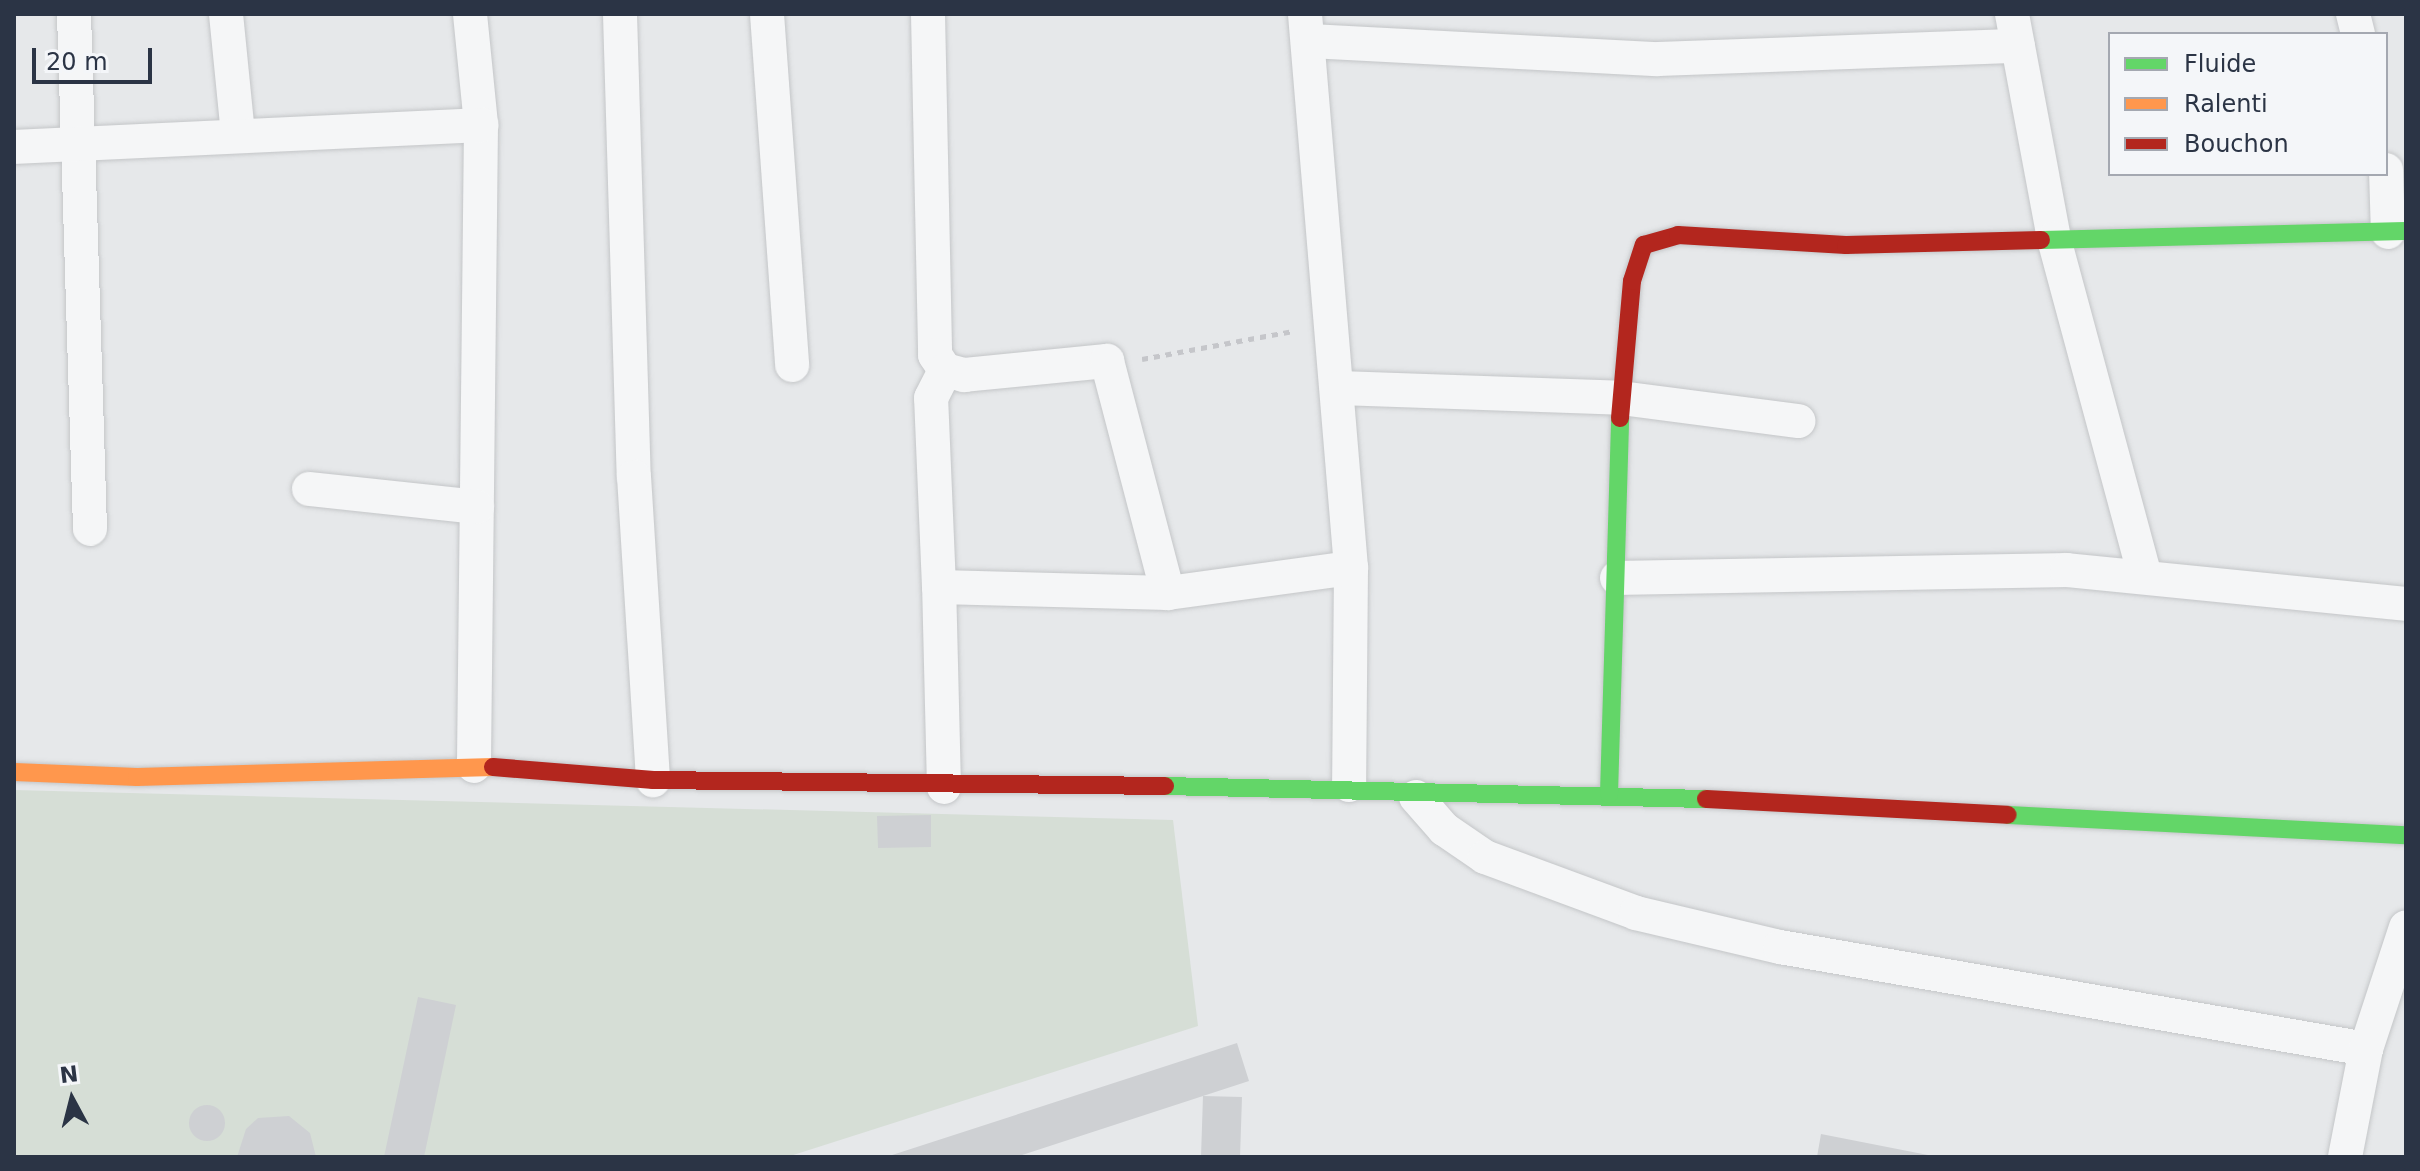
<!DOCTYPE html>
<style>
body{margin:0}
#map{position:relative;width:2420px;height:1171px;overflow:hidden;background:#e6e8ea;font-family:"DejaVu Sans",sans-serif}
div>[style]{position:absolute}
.green>*{inset:0;background:#d6ded6}
.building>*{inset:0;background:#ced0d3}
.round{border-radius:50%}
.path>*{height:5px;margin-top:-2.5px;transform-origin:0;background:repeating-linear-gradient(90deg,#c5c6ca 0 6px,transparent 0 12px)}
.roads{filter:drop-shadow(0 0 2px #c4c6c8) drop-shadow(0 0 2px #c4c6c8)}
.street>*{height:34px;margin:-17px;padding:0 17px;transform-origin:17px;border-radius:17px;background:#f5f6f7}
.fast>*{height:18px;margin:-9px;padding:0 9px;transform-origin:9px;border-radius:9px;background:#63d668}
.slow>*{height:18px;margin:-9px;padding:0 9px;transform-origin:9px;border-radius:9px;background:#ff974d}
.jam>*{height:18px;margin:-9px;padding:0 9px;transform-origin:9px;border-radius:9px;background:#b3261e}
span{translate:-50% -50%;white-space:nowrap;text-align:center;line-height:1.15;-webkit-text-stroke:8px #f4f6f9;paint-order:stroke}
.frame{position:absolute;inset:0;border:16px solid #2b3445;pointer-events:none}
.legend{position:absolute;left:2108px;top:32px;width:280px;height:144px;box-sizing:border-box;background:#f4f6f9;border:2px solid #a4a8b1;margin:0;padding:10px 14px;list-style:none;font-size:24px;color:#2b3445}
.legend li{display:flex;align-items:center;gap:16px;height:40px}
.legend b{width:40px;border:2px solid #a4a8b1}
.north{position:absolute;left:32px;top:1059px;width:80px;height:80px;-webkit-text-stroke:6px #f4f6f9;paint-order:stroke;rotate:353deg;font-size:22px;font-weight:700;line-height:32px;text-align:center;color:#2b3445}
.north::after{content:'';display:block;margin:auto;width:28px;height:36px;background:#2b3445;clip-path:polygon(50% 0,100% 100%,50% 72%,0 100%)}
.scale{position:absolute;left:32px;top:48px;width:120px;height:36px;box-sizing:border-box;border:4px solid #2b3445;border-top:0;padding-left:10px;font-size:24px;line-height:28px;white-space:nowrap;color:#2b3445;-webkit-text-stroke:6px #f4f6f9;paint-order:stroke}
</style>
<div id="map">
<div class="green">
<i style="clip-path:polygon(14px 790px,1173px 820px,1198px 1026px,787px 1157px,14px 1157px)"></i>
</div>
<div class="building">
<i style="clip-path:polygon(931px 815px,931px 847px,878px 848px,877px 816px)"></i>
<i style="clip-path:polygon(418px 997px,456px 1005px,424px 1157px,384px 1157px)"></i>
<i style="clip-path:polygon(1237px 1043px,1249px 1081px,1203px 1096px,1016px 1157px,886px 1157px)"></i>
<i style="clip-path:polygon(1203px 1096px,1242px 1097px,1240px 1157px,1201px 1157px)"></i>
<i class="round" style="left:189px;top:1105px;width:36px;height:36px"></i>
<i style="clip-path:polygon(289px 1116px,310px 1133px,316px 1157px,237px 1157px,246px 1129px,258px 1118px)"></i>
<i style="clip-path:polygon(1821px 1134px,1933px 1156px,1932px 1157px,1817px 1157px)"></i>
</div>
<div class="path">
<i style="left:1142px;top:359px;width:154px;rotate:-10.5deg"></i>
</div>
<div class="roads">
<div class="street">
<i style="left:74px;top:14px;width:515px;rotate:88.22deg"></i>
<i style="left:226px;top:14px;width:122px;rotate:84.3deg"></i>
<i style="left:470px;top:14px;width:112px;rotate:84.3deg"></i>
<i style="left:481px;top:125px;width:641px;rotate:90.63deg"></i>
<i style="left:620px;top:14px;width:463px;rotate:88.3deg"></i>
<i style="left:634px;top:477px;width:304px;rotate:86.4deg"></i>
<i style="left:767px;top:14px;width:352px;rotate:85.9deg"></i>
<i style="left:928px;top:14px;width:341px;rotate:88.8deg"></i>
<i style="left:935px;top:355px;width:18px;rotate:56deg"></i>
<i style="left:945px;top:370px;width:20px;rotate:15deg"></i>
<i style="left:964px;top:375px;width:144px;rotate:-5.6deg"></i>
<i style="left:1107px;top:361px;width:240px;rotate:75.3deg"></i>
<i style="left:1305px;top:14px;width:556px;rotate:85.25deg"></i>
<i style="left:1351px;top:568px;width:217px;rotate:90.5deg"></i>
<i style="left:2012px;top:14px;width:229px;rotate:79.4deg"></i>
<i style="left:2054px;top:239px;width:349px;rotate:74.9deg"></i>
<i style="left:2353px;top:14px;width:21px;rotate:76deg"></i>
<i style="left:1310px;top:41px;width:348px;rotate:3deg"></i>
<i style="left:1658px;top:59px;width:360px;rotate:-2.1deg"></i>
<i style="left:14px;top:147px;width:468px;rotate:-2.7deg"></i>
<i style="left:2386px;top:170px;width:62px;rotate:88.2deg"></i>
<i style="left:1339px;top:388px;width:282px;rotate:2deg"></i>
<i style="left:1621px;top:398px;width:179px;rotate:7.4deg"></i>
<i style="left:309px;top:489px;width:169px;rotate:6.1deg"></i>
<i style="left:1617px;top:578px;width:450px;rotate:-1deg"></i>
<i style="left:2067px;top:570px;width:341px;rotate:5.7deg"></i>
<i style="left:939px;top:587px;width:189px;rotate:-92.4deg"></i>
<i style="left:931px;top:398px;width:31px;rotate:-63deg"></i>
<i style="left:944px;top:787px;width:200px;rotate:-91.4deg"></i>
<i style="left:939px;top:587px;width:229px;rotate:1.5deg"></i>
<i style="left:1168px;top:593px;width:185px;rotate:-7.8deg"></i>
<i style="left:1416px;top:797px;width:43px;rotate:48.8deg"></i>
<i style="left:1444px;top:829px;width:50px;rotate:34.3deg"></i>
<i style="left:1485px;top:857px;width:161px;rotate:20.3deg"></i>
<i style="left:1636px;top:913px;width:148px;rotate:13.3deg"></i>
<i style="left:1780px;top:947px;width:595px;rotate:9.87deg"></i>
<i style="left:2345px;top:1157px;width:110px;rotate:-79deg"></i>
<i style="left:2366px;top:1049px;width:128px;rotate:-71.8deg"></i>
</div>
<div class="fast">
<i style="left:2041px;top:240px;width:365px;rotate:-1.4deg"></i>
<i style="left:1165px;top:786px;width:541px;rotate:1.38deg"></i>
<i style="left:1609px;top:794px;width:376px;rotate:-88.3deg"></i>
<i style="left:2008px;top:815px;width:399px;rotate:2.9deg"></i>
</div>
<div class="slow">
<i style="left:14px;top:772px;width:123px;rotate:2.3deg"></i>
<i style="left:137px;top:777px;width:356px;rotate:-1.6deg"></i>
</div>
<div class="jam">
<i style="left:1620px;top:418px;width:138px;rotate:-85deg"></i>
<i style="left:1632px;top:281px;width:38px;rotate:-72deg"></i>
<i style="left:1644px;top:245px;width:35px;rotate:-16deg"></i>
<i style="left:1678px;top:235px;width:168px;rotate:3.4deg"></i>
<i style="left:1846px;top:245px;width:195px;rotate:-1.5deg"></i>
<i style="left:493px;top:767px;width:161px;rotate:4.6deg"></i>
<i style="left:653px;top:780px;width:512px;rotate:0.67deg"></i>
<i style="left:1706px;top:799px;width:302px;rotate:3deg"></i>
</div>
</div>
<div class="frame"></div>
<ul class="legend">
<li><b style="height:10px;background:#63d668"></b>Fluide</li>
<li><b style="height:10px;background:#ff974d"></b>Ralenti</li>
<li><b style="height:10px;background:#b3261e"></b>Bouchon</li>
</ul>
<div class="north">N</div>
<div class="scale">20 m</div>
</div>
